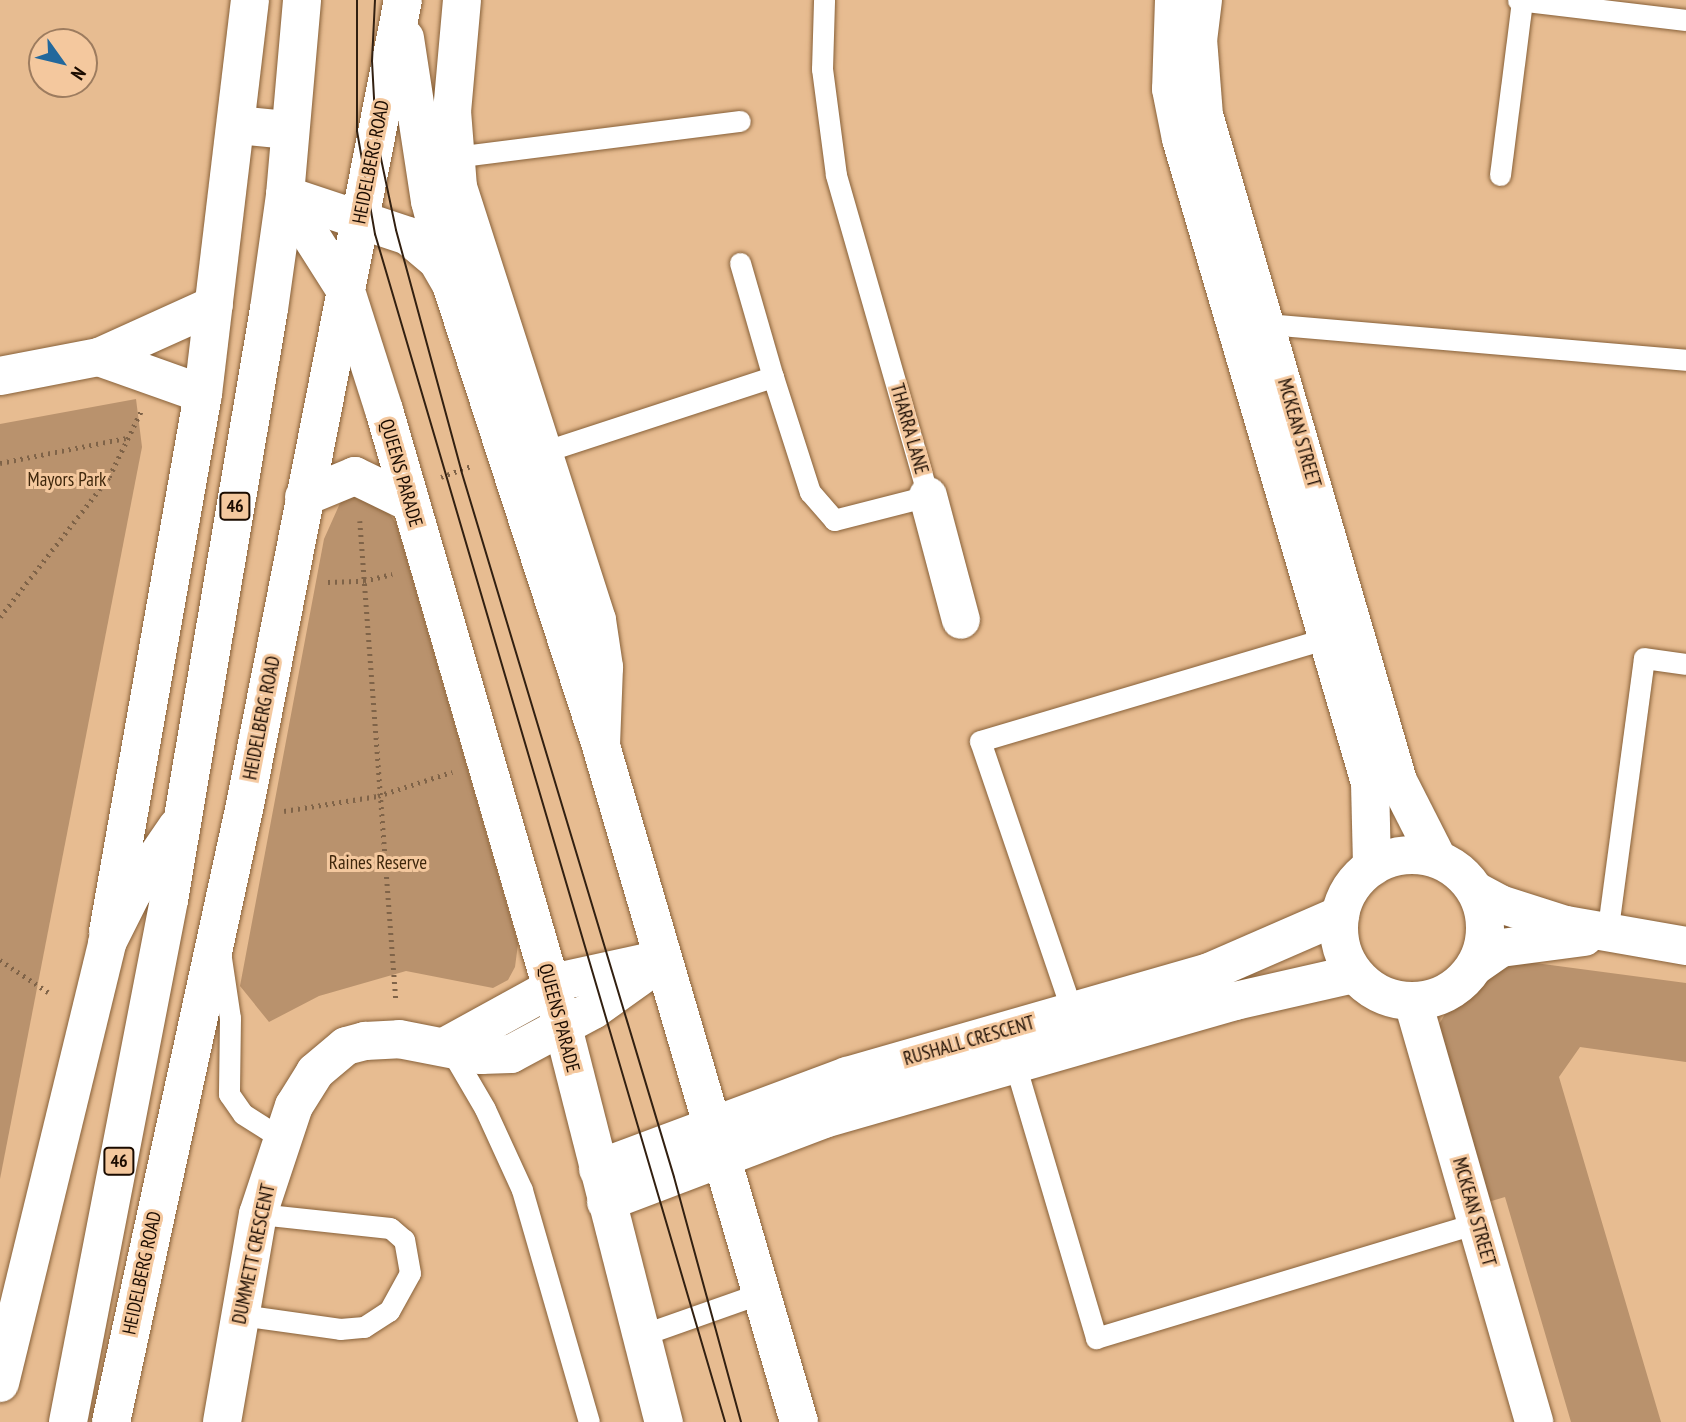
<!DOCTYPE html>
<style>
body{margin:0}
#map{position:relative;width:1686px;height:1422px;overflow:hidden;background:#e7bc91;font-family:"PT Sans Narrow",sans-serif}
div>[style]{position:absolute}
.green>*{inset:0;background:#b9926d}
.path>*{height:4.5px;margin-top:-2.25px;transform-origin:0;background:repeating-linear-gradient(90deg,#7f6348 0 2px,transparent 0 7px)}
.roads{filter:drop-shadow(0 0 2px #886139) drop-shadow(0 0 2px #886139)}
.service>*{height:21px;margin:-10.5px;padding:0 10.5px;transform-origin:10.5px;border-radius:10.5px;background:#fff}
.minor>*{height:38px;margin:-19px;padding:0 19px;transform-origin:19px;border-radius:19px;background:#fff}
.tertiary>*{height:38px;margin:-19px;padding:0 19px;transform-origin:19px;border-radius:19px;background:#fff}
.tertiary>.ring{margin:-19px;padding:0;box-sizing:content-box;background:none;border:38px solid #fff;border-radius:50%}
.primary>*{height:38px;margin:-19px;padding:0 19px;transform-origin:19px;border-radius:19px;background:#fff}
.tram>*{height:2px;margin:-1px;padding:0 1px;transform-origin:1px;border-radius:1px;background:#322011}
span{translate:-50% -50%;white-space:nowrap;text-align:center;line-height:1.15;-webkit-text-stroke:6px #f4c89e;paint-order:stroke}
.shield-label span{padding:2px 5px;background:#f4c89e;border:2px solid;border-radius:5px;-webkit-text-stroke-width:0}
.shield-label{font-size:18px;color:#1a0b00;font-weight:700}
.street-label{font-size:19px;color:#1a0b00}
.park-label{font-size:19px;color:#3f270c}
.north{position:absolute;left:28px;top:28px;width:70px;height:70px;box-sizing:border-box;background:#f4c89e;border:2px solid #9d7c5f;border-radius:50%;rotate:124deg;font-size:19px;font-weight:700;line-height:28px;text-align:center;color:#1a0b00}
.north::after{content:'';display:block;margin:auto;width:24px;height:32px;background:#23689c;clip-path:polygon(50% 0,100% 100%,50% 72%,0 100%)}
</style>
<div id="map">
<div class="green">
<i style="clip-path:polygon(136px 399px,142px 447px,0 1179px,0 424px)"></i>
<i style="clip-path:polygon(353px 495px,385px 507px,396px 523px,518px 944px,515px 967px,508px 980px,493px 988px,406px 971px,319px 996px,269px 1022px,240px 986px,324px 539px,341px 501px)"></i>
<i style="clip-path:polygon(1521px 961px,1686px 983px,1686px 1062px,1580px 1047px,1559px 1077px,1661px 1422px,1571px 1422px,1505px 1197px,1478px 1205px,1430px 1040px,1445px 1014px,1474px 996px,1499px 966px)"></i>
</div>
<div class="path">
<i style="left:0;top:463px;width:128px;rotate:-11.2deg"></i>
<i style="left:441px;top:477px;width:33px;rotate:-20deg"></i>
<i style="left:360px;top:521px;width:481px;rotate:85.7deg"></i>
<i style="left:328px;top:582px;width:36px;rotate:-2deg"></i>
<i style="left:364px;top:581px;width:29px;rotate:-14deg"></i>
<i style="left:0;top:617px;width:177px;rotate:-52.1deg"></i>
<i style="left:109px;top:477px;width:73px;rotate:-64.1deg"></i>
<i style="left:284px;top:811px;width:95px;rotate:-9.1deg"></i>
<i style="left:378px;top:796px;width:78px;rotate:-18deg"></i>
<i style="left:0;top:960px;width:58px;rotate:33.7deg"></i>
</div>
<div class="roads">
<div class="service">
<i style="left:1518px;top:0;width:169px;rotate:6.8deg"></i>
<i style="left:454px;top:157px;width:288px;rotate:-7.2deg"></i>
<i style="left:1500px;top:175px;width:176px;rotate:-82.8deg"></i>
<i style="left:740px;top:263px;width:119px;rotate:73.9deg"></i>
<i style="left:1256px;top:323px;width:432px;rotate:4.9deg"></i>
<i style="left:543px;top:452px;width:242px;rotate:-18.1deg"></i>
<i style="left:773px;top:377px;width:121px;rotate:72.2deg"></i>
<i style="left:810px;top:492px;width:37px;rotate:49deg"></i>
<i style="left:834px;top:520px;width:97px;rotate:-14.3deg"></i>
<i style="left:928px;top:496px;width:334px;rotate:-106deg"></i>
<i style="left:836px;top:175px;width:107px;rotate:-97.5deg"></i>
<i style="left:822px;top:69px;width:69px;rotate:-88.3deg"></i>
<i style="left:1607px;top:935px;width:279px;rotate:-82.4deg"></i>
<i style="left:1644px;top:658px;width:42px;rotate:8.1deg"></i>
<i style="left:221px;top:958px;width:61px;rotate:81.5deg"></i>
<i style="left:230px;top:1018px;width:76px;rotate:90.8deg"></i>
<i style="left:229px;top:1094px;width:24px;rotate:55deg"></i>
<i style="left:243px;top:1114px;width:45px;rotate:32.3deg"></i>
<i style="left:1072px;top:1011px;width:285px;rotate:-108.8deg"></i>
<i style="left:980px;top:741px;width:370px;rotate:-16.5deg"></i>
<i style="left:450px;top:1049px;width:69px;rotate:59.7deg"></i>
<i style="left:485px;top:1109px;width:89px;rotate:65.4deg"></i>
<i style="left:522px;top:1190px;width:241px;rotate:73.9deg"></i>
<i style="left:1015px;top:1064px;width:286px;rotate:73.5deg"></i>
<i style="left:1096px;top:1338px;width:398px;rotate:-16.8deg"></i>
<i style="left:241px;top:1315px;width:100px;rotate:8deg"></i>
<i style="left:340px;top:1329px;width:24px;rotate:-5deg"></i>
<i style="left:364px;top:1327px;width:30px;rotate:-33deg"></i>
<i style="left:389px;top:1311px;width:43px;rotate:-61.1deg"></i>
<i style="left:410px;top:1273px;width:34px;rotate:-100deg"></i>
<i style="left:404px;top:1240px;width:18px;rotate:-139deg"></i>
<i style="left:390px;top:1228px;width:133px;rotate:-173.9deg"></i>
<i style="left:642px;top:1335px;width:126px;rotate:-19.4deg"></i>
</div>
<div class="minor">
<i style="left:462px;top:0;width:111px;rotate:95.1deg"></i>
<i style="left:452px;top:111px;width:76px;rotate:85.5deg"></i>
<i style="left:458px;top:187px;width:455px;rotate:72.2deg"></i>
<i style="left:597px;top:620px;width:48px;rotate:81.5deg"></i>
<i style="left:604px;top:667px;width:78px;rotate:92.2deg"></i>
<i style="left:1174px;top:0;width:89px;rotate:91.9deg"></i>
<i style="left:1171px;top:89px;width:51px;rotate:78.7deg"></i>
<i style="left:1181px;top:139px;width:671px;rotate:73.64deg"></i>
<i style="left:1370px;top:783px;width:84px;rotate:88.6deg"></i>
<i style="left:1203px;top:0;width:39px;rotate:97deg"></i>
<i style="left:1198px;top:39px;width:76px;rotate:85.5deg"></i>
<i style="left:1204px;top:115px;width:694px;rotate:73.76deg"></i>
<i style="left:1398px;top:781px;width:86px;rotate:63.1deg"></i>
<i style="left:237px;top:125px;width:51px;rotate:5.6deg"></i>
<i style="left:99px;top:357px;width:110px;rotate:19.6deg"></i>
<i style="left:0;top:376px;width:101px;rotate:-10.9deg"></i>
<i style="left:99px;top:357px;width:126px;rotate:-24.3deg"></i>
<i style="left:928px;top:496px;width:128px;rotate:75.1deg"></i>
<i style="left:108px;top:932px;width:546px;rotate:-79.99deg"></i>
<i style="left:203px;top:394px;width:397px;rotate:-83.2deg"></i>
<i style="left:1413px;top:1002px;width:437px;rotate:73.9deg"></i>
<i style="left:448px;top:1045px;width:135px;rotate:-28.8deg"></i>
<i style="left:566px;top:980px;width:94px;rotate:-12.3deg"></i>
<i style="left:222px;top:1422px;width:211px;rotate:-80.2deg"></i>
<i style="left:258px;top:1214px;width:114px;rotate:-71.6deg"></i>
<i style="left:294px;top:1106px;width:40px;rotate:-58deg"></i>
<i style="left:315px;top:1072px;width:40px;rotate:-40deg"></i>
<i style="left:346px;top:1046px;width:20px;rotate:-15deg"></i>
<i style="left:365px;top:1041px;width:34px;rotate:-3deg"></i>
<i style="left:399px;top:1039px;width:84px;rotate:11deg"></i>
<i style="left:481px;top:1055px;width:30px;rotate:-2deg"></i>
<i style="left:511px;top:1054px;width:93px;rotate:-28.2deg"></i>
<i style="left:593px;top:1010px;width:86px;rotate:-35.5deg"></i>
</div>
<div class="tertiary">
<i class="ring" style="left:1339px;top:855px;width:108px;height:108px"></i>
<i style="left:1476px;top:891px;width:27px;rotate:28deg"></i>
<i style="left:1500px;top:904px;width:69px;rotate:17.7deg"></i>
<i style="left:1566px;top:925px;width:122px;rotate:9.9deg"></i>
<i style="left:1475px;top:966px;width:32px;rotate:-35deg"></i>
<i style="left:1501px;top:948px;width:84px;rotate:-7.5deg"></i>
<i style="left:598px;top:1169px;width:266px;rotate:-20.5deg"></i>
<i style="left:847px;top:1076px;width:377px;rotate:-16deg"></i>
<i style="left:1209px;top:972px;width:143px;rotate:-23.5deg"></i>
<i style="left:606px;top:1202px;width:233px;rotate:-20.8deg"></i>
<i style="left:824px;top:1119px;width:428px;rotate:-16deg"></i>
<i style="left:1235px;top:1001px;width:122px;rotate:-12.8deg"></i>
</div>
<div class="primary">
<i style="left:405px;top:38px;width:165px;rotate:81.3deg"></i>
<i style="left:430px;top:201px;width:72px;rotate:75.6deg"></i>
<i style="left:285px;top:195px;width:130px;rotate:18.4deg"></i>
<i style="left:408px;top:236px;width:38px;rotate:40deg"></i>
<i style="left:437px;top:260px;width:28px;rotate:60deg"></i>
<i style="left:451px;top:284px;width:486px;rotate:72deg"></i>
<i style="left:601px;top:746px;width:704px;rotate:73.67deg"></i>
<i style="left:285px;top:195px;width:114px;rotate:57.6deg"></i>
<i style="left:346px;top:291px;width:125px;rotate:72.3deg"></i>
<i style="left:384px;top:410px;width:642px;rotate:73.82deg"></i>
<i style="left:563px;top:1027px;width:408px;rotate:75.7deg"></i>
<i style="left:304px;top:497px;width:55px;rotate:-22.4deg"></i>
<i style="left:355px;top:476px;width:60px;rotate:25.7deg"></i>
<i style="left:0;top:1383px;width:453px;rotate:-76.3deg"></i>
<i style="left:107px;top:943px;width:56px;rotate:-63.4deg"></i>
<i style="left:132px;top:893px;width:80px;rotate:-55.7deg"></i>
<i style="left:68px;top:1422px;width:532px;rotate:-79.05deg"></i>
<i style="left:169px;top:900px;width:599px;rotate:-80.4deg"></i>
<i style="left:269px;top:309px;width:115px;rotate:-82deg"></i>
<i style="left:285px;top:195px;width:196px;rotate:-85deg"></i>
<i style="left:111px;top:1422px;width:631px;rotate:-77.75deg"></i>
<i style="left:245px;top:805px;width:820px;rotate:-78.9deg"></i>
</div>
</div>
<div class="tram">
<i style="left:357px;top:0;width:131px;rotate:90deg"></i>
<i style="left:357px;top:131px;width:105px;rotate:80.1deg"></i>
<i style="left:375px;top:234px;width:1238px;rotate:73.58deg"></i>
<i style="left:375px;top:0;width:61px;rotate:92.8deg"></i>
<i style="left:372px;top:61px;width:74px;rotate:86.9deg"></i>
<i style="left:376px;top:135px;width:97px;rotate:78.1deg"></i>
<i style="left:396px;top:230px;width:249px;rotate:74.8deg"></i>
<i style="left:461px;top:470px;width:738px;rotate:73.23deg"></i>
<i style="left:674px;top:1177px;width:254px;rotate:74.7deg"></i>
</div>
<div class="shield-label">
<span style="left:235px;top:506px">46</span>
<span style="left:119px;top:1161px">46</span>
</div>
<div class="street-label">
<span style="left:371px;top:162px;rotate:-79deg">HEIDELBERG ROAD</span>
<span style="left:909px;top:429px;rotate:74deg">THARRA LANE</span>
<span style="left:1299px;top:433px;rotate:74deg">MCKEAN STREET</span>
<span style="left:401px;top:473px;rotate:74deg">QUEENS PARADE</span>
<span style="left:262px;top:718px;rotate:-79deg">HEIDELBERG ROAD</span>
<span style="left:559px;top:1018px;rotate:75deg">QUEENS PARADE</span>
<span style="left:969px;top:1041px;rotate:-16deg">RUSHALL CRESCENT</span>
<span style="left:1474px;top:1212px;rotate:74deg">MCKEAN STREET</span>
<span style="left:254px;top:1254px;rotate:-78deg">DUMMETT CRESCENT</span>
<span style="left:142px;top:1273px;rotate:-78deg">HEIDELBERG ROAD</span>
</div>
<div class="park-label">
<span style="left:67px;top:480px">Mayors Park</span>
<span style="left:378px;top:863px">Raines Reserve</span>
</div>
<div class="north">N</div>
</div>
